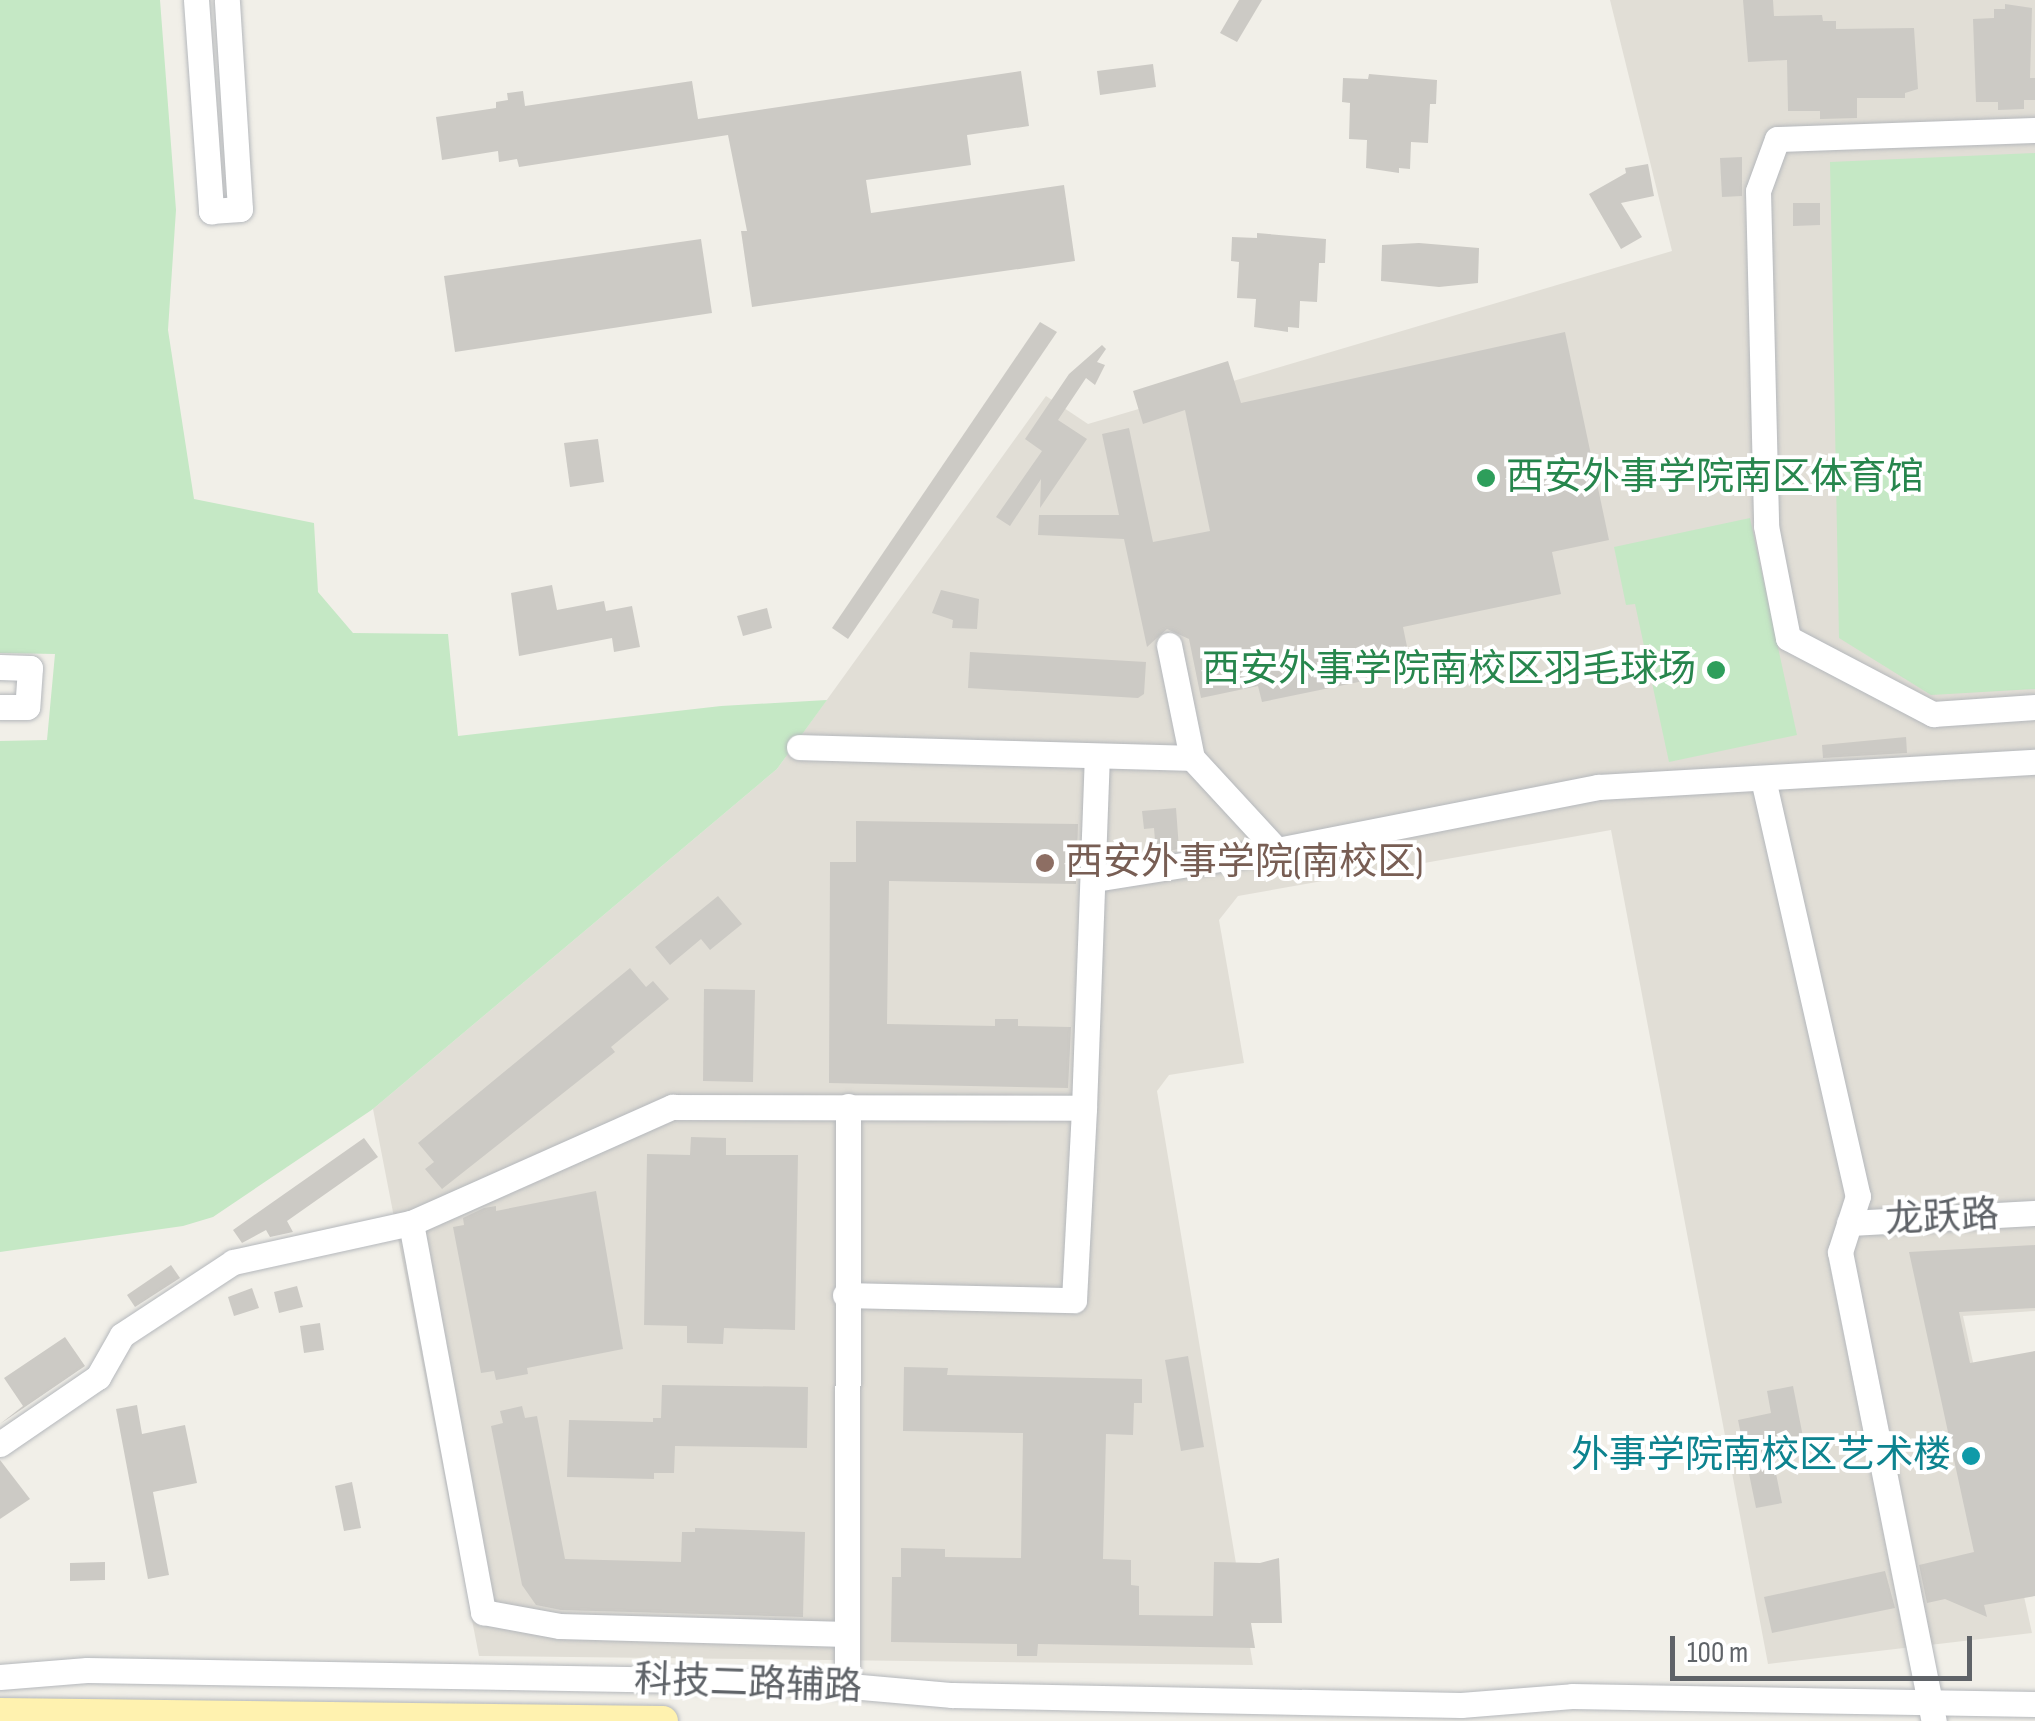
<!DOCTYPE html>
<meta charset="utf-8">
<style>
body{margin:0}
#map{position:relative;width:2035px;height:1721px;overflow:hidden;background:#f1efe8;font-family:"Sofia Sans Condensed","Noto Sans SC",sans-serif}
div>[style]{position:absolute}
.education>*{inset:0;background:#e1ded6}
.green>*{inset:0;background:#c5e8c5}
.building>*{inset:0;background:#cccac5}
.roads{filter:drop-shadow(0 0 2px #b5b8bc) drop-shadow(0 0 2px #b5b8bc)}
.minor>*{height:25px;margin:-12.5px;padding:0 12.5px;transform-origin:12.5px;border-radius:12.5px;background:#fff}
.major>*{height:30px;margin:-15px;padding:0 15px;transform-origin:15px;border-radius:15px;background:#fff2af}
.dots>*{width:28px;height:28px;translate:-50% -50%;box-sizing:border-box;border:5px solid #fff;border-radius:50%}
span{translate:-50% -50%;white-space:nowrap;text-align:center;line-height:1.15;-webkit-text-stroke:8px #fff;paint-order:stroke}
.leisure-label{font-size:38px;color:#27864d}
.left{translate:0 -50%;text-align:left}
.right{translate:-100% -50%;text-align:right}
.education-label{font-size:38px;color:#785e54}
.street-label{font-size:38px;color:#5f6368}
.culture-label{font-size:38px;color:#0d838f}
.scale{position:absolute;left:1670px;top:1636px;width:302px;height:45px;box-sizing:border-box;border:5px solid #5f6368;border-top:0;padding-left:12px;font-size:30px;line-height:35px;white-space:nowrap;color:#5f6368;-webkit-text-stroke:8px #fff;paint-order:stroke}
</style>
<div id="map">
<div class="education">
<i style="clip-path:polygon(1610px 0,2035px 0,2035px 1311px,1963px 1316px,2032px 1633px,1768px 1664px,1611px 830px,1238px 896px,1219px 920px,1244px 1063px,1169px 1075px,1157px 1091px,1253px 1665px,479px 1656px,373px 1109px,777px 769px,1046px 396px,1088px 424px,1672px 251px)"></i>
</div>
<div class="green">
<i style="clip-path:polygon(0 0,160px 0,176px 210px,168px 330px,194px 499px,314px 523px,318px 592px,353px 633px,448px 634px,458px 736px,721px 706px,827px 700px,777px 769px,373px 1109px,213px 1217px,183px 1226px,0 1252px,0 741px,47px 740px,55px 654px,0 653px)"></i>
<i style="clip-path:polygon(2035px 153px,2035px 689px,1931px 695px,1839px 638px,1830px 162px)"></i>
<i style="clip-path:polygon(1750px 518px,1797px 735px,1669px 762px,1635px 604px,1626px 605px,1614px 547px)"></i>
</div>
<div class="building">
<i style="clip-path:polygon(1239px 0,1262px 0,1237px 42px,1220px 33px)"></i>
<i style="clip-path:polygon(1743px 0,1773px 0,1774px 16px,1822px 15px,1823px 21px,1836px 21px,1836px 29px,1914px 28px,1918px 89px,1905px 93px,1905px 98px,1857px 98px,1857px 118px,1820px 119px,1820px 111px,1788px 111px,1787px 60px,1748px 62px)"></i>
<i style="clip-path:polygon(2005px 4px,2032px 8px,2030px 78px,2035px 78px,2035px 100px,2024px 100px,2024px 109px,1998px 110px,1998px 102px,1976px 102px,1973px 19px,1994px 18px,1994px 9px,2005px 9px)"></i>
<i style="clip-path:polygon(1153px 64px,1156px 87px,1100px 95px,1097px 71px)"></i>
<i style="clip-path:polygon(1021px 71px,1029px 126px,967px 135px,971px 165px,866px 180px,871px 213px,1064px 185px,1075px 261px,752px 307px,741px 231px,747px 231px,728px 135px,519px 167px,517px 159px,499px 162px,498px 151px,442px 160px,436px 117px,496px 108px,496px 102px,508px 100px,507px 93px,523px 91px,525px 106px,692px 81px,698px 119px)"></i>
<i style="clip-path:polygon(1369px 74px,1437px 80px,1436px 104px,1430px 104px,1428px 143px,1411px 142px,1410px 169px,1399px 168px,1399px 173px,1366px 168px,1367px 140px,1349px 139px,1350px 103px,1342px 102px,1343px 78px,1368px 79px)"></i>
<i style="clip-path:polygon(1742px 157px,1742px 196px,1722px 197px,1720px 158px)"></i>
<i style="clip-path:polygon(1648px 164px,1654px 196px,1621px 203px,1642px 237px,1621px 249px,1589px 194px,1626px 173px,1625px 168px)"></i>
<i style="clip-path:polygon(1793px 203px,1820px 203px,1820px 225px,1793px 226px)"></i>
<i style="clip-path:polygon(1257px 233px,1326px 239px,1325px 263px,1319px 263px,1317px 302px,1300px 301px,1299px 328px,1288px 327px,1288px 332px,1254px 327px,1256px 299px,1237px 298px,1239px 262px,1231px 261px,1232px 237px,1257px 238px)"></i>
<i style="clip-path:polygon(701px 239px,712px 313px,455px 352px,444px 276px)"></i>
<i style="clip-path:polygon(1419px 243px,1479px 248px,1478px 283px,1439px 287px,1381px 281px,1382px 245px)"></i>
<i style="clip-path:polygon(1040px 322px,1057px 332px,848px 639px,832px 628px)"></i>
<i style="clip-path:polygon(1565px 332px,1609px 540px,1552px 552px,1561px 594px,1403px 627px,1412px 671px,1262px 702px,1258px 686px,1201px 698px,1189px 639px,1167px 629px,1147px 647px,1124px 539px,1038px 535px,1039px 515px,1119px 515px,1102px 434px,1129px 428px,1153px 542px,1210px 531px,1185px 410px,1143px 424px,1133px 391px,1228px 361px,1241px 403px)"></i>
<i style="clip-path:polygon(1102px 345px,1106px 349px,1097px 362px,1105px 365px,1095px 385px,1086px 378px,1058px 420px,1087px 439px,1040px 508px,1041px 479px,1010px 526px,996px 517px,1042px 451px,1025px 439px,1069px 374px)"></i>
<i style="clip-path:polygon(598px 439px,604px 482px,570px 487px,564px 443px)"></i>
<i style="clip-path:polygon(552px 585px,557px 610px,604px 601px,606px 611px,632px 606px,640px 647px,614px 652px,612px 638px,519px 656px,511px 593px)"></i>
<i style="clip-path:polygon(941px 590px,979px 599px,977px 629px,952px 628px,953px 620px,932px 613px)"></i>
<i style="clip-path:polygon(767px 608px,772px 628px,743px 636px,737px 616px)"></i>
<i style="clip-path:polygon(970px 652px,1146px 662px,1144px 694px,1138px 698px,968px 688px)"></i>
<i style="clip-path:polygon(1906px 737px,1907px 753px,1823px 758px,1822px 745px)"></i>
<i style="clip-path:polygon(1176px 808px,1179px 849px,1156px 853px,1154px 828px,1144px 829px,1142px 811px)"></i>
<i style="clip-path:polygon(856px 821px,1078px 824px,1076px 884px,889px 881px,887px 1024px,995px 1026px,995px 1019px,1018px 1019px,1018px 1026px,1071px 1027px,1068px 1088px,829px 1083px,830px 862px,856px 862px)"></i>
<i style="clip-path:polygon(718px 896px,742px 924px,710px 950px,701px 939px,670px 965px,655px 947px)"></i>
<i style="clip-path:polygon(630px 968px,646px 987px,653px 981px,669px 999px,611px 1047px,615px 1052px,442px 1189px,425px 1169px,434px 1162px,418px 1143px)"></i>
<i style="clip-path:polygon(704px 989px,755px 990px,753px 1082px,703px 1081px)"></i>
<i style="clip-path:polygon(691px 1137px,726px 1138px,726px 1155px,798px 1155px,795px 1330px,724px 1328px,723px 1344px,687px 1343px,687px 1326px,644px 1325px,647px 1154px,690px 1155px)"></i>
<i style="clip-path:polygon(364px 1138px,378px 1157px,287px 1221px,293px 1232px,270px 1237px,266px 1230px,242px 1243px,233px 1230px)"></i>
<i style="clip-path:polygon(596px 1191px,623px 1349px,527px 1368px,528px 1374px,496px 1380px,494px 1371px,481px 1373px,453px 1227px,464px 1225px,463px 1218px,484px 1208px,496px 1206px,496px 1211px)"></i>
<i style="clip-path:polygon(2035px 1245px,2035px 1308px,1959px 1312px,1970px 1363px,2035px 1351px,2035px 1596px,1984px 1605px,1987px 1617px,1945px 1599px,1927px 1603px,1919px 1565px,1974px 1552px,1909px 1252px)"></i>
<i style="clip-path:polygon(171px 1265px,180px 1278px,135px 1307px,127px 1295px)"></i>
<i style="clip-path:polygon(297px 1286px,303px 1307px,279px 1313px,274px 1292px)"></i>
<i style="clip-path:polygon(252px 1288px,259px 1308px,234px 1316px,228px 1297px)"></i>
<i style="clip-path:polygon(320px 1323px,324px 1350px,304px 1353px,300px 1326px)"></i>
<i style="clip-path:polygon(65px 1337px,85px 1366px,0 1424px,23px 1406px,4px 1378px)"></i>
<i style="clip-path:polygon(1188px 1356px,1204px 1447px,1181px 1451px,1165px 1360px)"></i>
<i style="clip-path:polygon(904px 1367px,948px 1368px,947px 1375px,1142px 1379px,1142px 1403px,1134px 1403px,1133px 1435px,1106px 1434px,1103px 1559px,1131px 1560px,1131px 1585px,1139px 1586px,1139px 1615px,1213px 1616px,1214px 1562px,1260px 1563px,1279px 1558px,1282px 1623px,1251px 1623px,1255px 1648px,1038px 1644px,1037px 1656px,1017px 1656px,1017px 1644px,891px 1642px,892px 1577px,901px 1577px,901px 1548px,945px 1549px,945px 1557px,1021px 1558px,1023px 1433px,903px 1431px)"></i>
<i style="clip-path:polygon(662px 1385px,808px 1387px,807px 1448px,675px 1446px,674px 1473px,654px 1473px,654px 1479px,567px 1477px,569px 1420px,653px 1422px,653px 1418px,661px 1418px)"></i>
<i style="clip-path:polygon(1793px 1386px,1805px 1447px,1772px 1454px,1782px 1503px,1756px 1508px,1738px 1420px,1771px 1413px,1767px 1391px)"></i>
<i style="clip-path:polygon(137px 1405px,142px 1434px,185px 1425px,197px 1483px,153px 1492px,169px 1575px,148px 1579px,116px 1409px)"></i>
<i style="clip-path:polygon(522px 1406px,525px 1418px,537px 1416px,565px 1559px,681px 1562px,682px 1532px,695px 1532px,695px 1528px,805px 1532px,803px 1617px,561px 1610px,536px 1605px,522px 1585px,491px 1426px,503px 1423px,500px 1411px)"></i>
<i style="clip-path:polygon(0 1460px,30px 1499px,0 1519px)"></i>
<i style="clip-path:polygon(352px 1482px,361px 1528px,344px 1531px,335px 1486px)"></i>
<i style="clip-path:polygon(105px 1562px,105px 1580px,70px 1581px,70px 1563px)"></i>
<i style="clip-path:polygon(1885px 1571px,1895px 1608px,1772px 1633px,1764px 1597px)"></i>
</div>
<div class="roads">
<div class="minor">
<i style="left:196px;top:0;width:212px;rotate:85.9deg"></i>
<i style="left:211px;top:211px;width:29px;rotate:-4deg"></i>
<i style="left:240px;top:209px;width:209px;rotate:-93.6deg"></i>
<i style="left:2035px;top:130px;width:258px;rotate:178deg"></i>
<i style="left:1777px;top:139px;width:55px;rotate:110.1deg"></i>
<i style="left:1758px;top:191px;width:335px;rotate:88.6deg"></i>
<i style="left:1766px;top:526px;width:114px;rotate:78.9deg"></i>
<i style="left:1788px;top:638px;width:164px;rotate:27.7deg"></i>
<i style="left:1933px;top:714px;width:102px;rotate:-3.9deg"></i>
<i style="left:1169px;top:645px;width:115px;rotate:78.5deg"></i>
<i style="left:1192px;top:758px;width:125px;rotate:47.3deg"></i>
<i style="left:0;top:667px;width:30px;rotate:2deg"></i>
<i style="left:30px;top:668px;width:39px;rotate:94deg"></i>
<i style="left:27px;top:707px;width:27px;rotate:180deg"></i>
<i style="left:799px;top:747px;width:393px;rotate:1.6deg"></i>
<i style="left:1763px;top:779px;width:428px;rotate:77.2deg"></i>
<i style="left:1858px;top:1196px;width:59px;rotate:107.8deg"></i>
<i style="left:1840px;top:1252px;width:478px;rotate:78.7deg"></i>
<i style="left:1095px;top:879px;width:184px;rotate:-9.1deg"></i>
<i style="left:1277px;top:850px;width:327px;rotate:-11.1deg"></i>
<i style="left:1598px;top:787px;width:438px;rotate:-3.3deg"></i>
<i style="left:411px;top:1223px;width:396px;rotate:79.5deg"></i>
<i style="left:483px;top:1612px;width:77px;rotate:10.4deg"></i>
<i style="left:559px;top:1626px;width:288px;rotate:1.6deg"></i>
<i style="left:1849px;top:1223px;width:186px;rotate:-3.1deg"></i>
<i style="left:845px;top:1295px;width:229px;rotate:1.3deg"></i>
<i style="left:1074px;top:1300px;width:192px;rotate:-87deg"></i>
<i style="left:0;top:1444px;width:119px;rotate:-34.4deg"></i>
<i style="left:98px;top:1377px;width:48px;rotate:-60.3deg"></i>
<i style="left:122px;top:1335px;width:133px;rotate:-33.3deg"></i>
<i style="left:233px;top:1262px;width:182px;rotate:-12.4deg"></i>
<i style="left:411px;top:1223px;width:286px;rotate:-24deg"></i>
<i style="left:672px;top:1107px;width:412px;rotate:0.1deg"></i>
<i style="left:1084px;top:1108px;width:352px;rotate:-87.9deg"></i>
<i style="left:0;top:1677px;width:87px;rotate:-4.6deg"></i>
<i style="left:87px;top:1670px;width:718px;rotate:0.96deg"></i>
<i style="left:805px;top:1682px;width:148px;rotate:5.1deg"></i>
<i style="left:952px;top:1695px;width:509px;rotate:1.13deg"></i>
<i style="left:1461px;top:1705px;width:111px;rotate:-4.6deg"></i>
<i style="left:1572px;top:1696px;width:463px;rotate:1deg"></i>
<i style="left:847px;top:1686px;width:580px;rotate:-89.9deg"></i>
</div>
<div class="major">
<i style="left:0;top:1713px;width:663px;rotate:0.69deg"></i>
</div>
</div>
<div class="dots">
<i style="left:1486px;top:478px;background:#2e9e5b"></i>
<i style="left:1716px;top:670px;background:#2e9e5b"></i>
<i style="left:1045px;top:863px;background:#8d6e63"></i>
<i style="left:1971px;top:1456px;background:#0f9aa8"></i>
</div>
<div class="leisure-label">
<span class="left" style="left:1506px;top:478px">西安外事学院南区体育馆</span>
<span class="right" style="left:1696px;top:670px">西安外事学院南校区羽毛球场</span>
</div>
<div class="education-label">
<span class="left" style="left:1065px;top:863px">西安外事学院(南校区)</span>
</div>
<div class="street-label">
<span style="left:1942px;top:1218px;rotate:-3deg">龙跃路</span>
<span style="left:748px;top:1684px;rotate:2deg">科技二路辅路</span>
</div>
<div class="culture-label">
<span class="right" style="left:1951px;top:1456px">外事学院南校区艺术楼</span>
</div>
<div class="scale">100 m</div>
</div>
